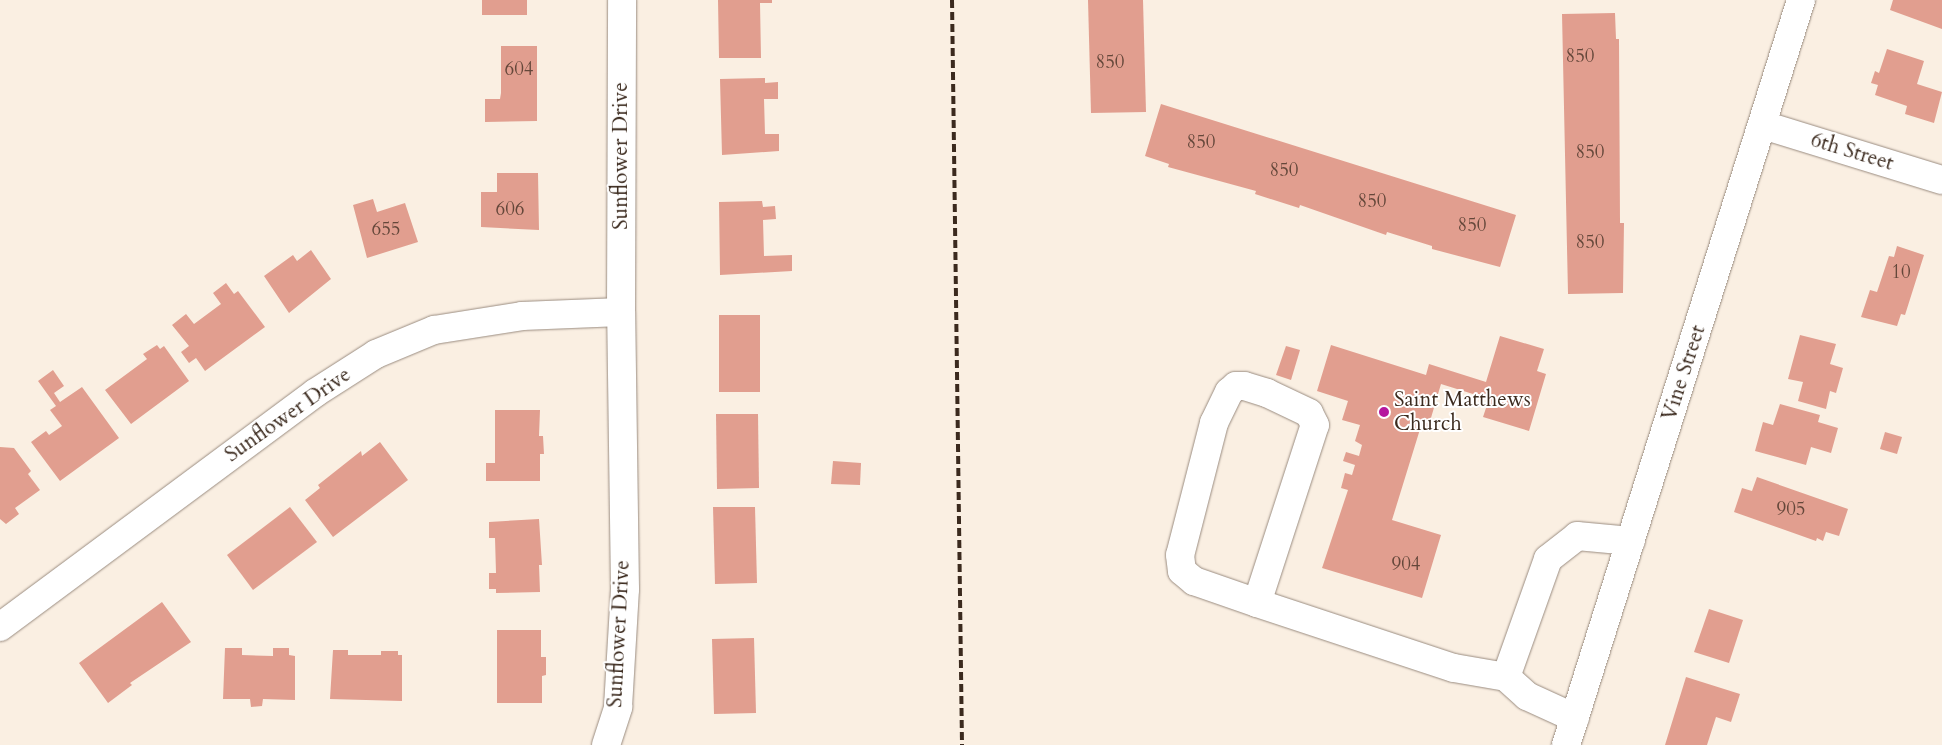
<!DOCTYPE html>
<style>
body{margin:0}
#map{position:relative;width:1942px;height:745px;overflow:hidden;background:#faefe2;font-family:Cardo,serif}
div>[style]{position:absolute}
.building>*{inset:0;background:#e19e8f}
.roads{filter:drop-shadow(0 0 1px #9a8c80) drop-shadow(0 0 1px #9a8c80)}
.minor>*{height:28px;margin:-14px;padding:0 14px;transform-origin:14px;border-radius:14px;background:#fff}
.rail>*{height:4px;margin-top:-2px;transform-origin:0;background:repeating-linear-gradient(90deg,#3b2a1e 0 8px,transparent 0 12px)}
.dots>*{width:14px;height:14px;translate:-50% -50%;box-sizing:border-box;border:2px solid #fff;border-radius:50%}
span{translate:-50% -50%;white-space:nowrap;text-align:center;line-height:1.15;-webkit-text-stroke:4px #fff;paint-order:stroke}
.number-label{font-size:19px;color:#64473a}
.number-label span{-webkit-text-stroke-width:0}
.street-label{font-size:21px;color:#3b2a1e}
.poi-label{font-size:21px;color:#3b2a1e}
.left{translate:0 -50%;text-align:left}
</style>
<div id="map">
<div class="building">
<i style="clip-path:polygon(482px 0,527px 0,527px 15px,482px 15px)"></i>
<i style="clip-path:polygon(718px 0,772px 0,772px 3px,760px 3px,761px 58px,719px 58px)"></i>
<i style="clip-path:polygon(1088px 0,1143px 0,1146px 112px,1091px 113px)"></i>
<i style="clip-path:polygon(1893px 0,1942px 0,1942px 29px,1890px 10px)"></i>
<i style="clip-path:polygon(1615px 13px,1616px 39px,1619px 39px,1620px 223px,1624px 223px,1623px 293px,1568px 294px,1562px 14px)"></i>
<i style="clip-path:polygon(501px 46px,537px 46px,537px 121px,485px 122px,485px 99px,500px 99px,501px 93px)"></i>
<i style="clip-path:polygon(1887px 49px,1924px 61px,1917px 84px,1942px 92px,1934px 123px,1905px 114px,1907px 106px,1875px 95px,1878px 85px,1871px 83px,1875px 71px,1879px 73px)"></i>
<i style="clip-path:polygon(765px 78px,765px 83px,778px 82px,778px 99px,764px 99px,765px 134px,779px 134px,779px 151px,722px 155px,720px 79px)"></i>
<i style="clip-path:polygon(1161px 104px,1516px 215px,1500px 267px,1432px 249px,1432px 246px,1387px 232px,1386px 235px,1300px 205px,1299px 208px,1255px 194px,1256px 191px,1168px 167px,1169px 164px,1145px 156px)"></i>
<i style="clip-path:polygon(497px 173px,538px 173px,539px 230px,481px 227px,481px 192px,497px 192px)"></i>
<i style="clip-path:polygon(373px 199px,377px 212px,405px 203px,418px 242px,367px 258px,353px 205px)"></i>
<i style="clip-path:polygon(762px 201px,763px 207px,775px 206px,776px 219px,763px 220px,764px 256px,792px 255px,792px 271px,720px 275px,719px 202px)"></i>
<i style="clip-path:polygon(1897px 246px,1924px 255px,1905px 315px,1901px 314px,1897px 326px,1861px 317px,1870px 290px,1877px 292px,1889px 256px,1894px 257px)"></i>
<i style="clip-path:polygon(311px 250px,331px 279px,289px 313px,264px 276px,293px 255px,297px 261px)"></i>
<i style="clip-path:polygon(226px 283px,234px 294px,238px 291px,265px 327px,205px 371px,196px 358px,189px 363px,181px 352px,189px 346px,172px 325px,186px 314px,194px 324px,221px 304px,213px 293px)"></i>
<i style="clip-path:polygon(719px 315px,760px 315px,760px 392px,719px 392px)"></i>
<i style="clip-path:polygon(1800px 335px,1836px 344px,1830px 364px,1843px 368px,1836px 393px,1830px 391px,1826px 409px,1798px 401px,1803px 382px,1788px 379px)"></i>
<i style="clip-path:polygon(1500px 336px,1544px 349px,1537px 371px,1546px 374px,1529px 431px,1483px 417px,1489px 399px,1441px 384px,1428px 428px,1421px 426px,1392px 520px,1441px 535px,1422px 598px,1322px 568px,1348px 490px,1341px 488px,1345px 473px,1352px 475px,1355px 465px,1343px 461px,1346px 452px,1359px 456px,1362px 445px,1355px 441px,1360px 425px,1342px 420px,1348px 401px,1317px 391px,1331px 345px,1426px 375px,1429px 364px,1486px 382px)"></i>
<i style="clip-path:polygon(157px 345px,160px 349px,164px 346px,189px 381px,131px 424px,105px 390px,147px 359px,143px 354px)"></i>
<i style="clip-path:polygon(1286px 346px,1300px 350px,1291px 380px,1276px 375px)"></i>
<i style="clip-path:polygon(53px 370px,64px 386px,54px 393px,60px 402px,82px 387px,119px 438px,60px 481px,31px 442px,46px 431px,49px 435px,62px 426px,50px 410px,56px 406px,38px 381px)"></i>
<i style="clip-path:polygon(1780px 404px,1820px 415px,1818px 422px,1838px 428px,1831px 453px,1811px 447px,1806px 465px,1755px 451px,1763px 422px,1773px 425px)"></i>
<i style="clip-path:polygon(495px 410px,540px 410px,539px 436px,543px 436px,544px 454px,540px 454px,540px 481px,486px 481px,486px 463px,495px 463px)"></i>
<i style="clip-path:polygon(716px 414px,758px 414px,759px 488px,717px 489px)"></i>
<i style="clip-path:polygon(1885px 432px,1902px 437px,1897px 454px,1880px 449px)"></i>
<i style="clip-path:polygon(380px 442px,408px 480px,333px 537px,305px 500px,320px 488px,318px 485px,361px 451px,362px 456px)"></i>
<i style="clip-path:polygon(0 447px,14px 448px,31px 471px,28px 474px,40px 490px,15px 508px,19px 514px,6px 524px,0 519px)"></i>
<i style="clip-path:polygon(833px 461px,861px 463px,860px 485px,831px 484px)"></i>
<i style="clip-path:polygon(1757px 477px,1848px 509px,1839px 536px,1826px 532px,1823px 541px,1817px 538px,1816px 541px,1734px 512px,1742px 488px,1752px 491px)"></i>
<i style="clip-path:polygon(290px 507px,317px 542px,253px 590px,227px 555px)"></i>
<i style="clip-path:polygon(713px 507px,755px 507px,757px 583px,715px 584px)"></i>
<i style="clip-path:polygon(539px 519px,542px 565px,539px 565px,540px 592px,496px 593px,496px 589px,489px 589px,489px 573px,496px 573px,495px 538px,489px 538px,489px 522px)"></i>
<i style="clip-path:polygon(162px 602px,191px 642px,130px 683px,132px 685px,108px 703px,79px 663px)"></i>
<i style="clip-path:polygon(1709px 609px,1743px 620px,1729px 663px,1694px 652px)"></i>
<i style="clip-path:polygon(497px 630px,541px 630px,541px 657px,546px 657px,546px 675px,542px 676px,542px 703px,497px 703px)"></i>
<i style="clip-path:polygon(754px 638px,756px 713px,714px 714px,712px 639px)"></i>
<i style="clip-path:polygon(225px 648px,242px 648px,242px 655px,273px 656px,273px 648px,289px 648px,289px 655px,295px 656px,295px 700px,263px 699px,262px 706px,251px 707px,250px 699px,223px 699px)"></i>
<i style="clip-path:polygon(333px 650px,348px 650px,348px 655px,381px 655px,381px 651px,398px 651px,398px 655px,402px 655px,402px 701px,330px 699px)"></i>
<i style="clip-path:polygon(1686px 677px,1740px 694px,1731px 722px,1716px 717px,1707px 745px,1665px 745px)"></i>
</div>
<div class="roads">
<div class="minor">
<i style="left:1763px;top:125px;width:187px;rotate:17.1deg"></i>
<i style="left:1257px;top:603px;width:187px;rotate:-72deg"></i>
<i style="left:1315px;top:425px;width:13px;rotate:-117deg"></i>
<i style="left:1309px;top:413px;width:47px;rotate:-154.5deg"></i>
<i style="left:1267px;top:393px;width:24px;rotate:-163deg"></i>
<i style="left:1244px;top:386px;width:8px;rotate:180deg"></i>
<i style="left:1236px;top:386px;width:9px;rotate:139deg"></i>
<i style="left:1229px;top:392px;width:34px;rotate:116deg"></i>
<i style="left:1214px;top:423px;width:136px;rotate:104.4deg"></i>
<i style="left:1180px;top:555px;width:16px;rotate:83deg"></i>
<i style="left:1182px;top:571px;width:16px;rotate:40deg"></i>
<i style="left:1194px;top:581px;width:67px;rotate:19.2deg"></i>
<i style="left:1257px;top:603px;width:207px;rotate:18.3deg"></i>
<i style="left:1454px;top:668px;width:53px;rotate:9.8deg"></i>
<i style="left:0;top:627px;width:392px;rotate:-36.6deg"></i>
<i style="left:315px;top:393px;width:72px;rotate:-32.6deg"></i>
<i style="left:376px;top:354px;width:63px;rotate:-22.5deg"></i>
<i style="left:434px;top:330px;width:89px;rotate:-9deg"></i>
<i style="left:522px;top:316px;width:99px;rotate:-2.3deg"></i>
<i style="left:1575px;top:718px;width:53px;rotate:-155.4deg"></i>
<i style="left:1527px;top:696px;width:28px;rotate:-138deg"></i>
<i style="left:1506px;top:677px;width:125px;rotate:-70.4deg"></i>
<i style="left:1548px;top:559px;width:37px;rotate:-38deg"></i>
<i style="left:1577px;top:536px;width:54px;rotate:5.3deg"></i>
<i style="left:606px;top:745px;width:40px;rotate:-72deg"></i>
<i style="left:618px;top:707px;width:118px;rotate:-86.6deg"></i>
<i style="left:625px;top:589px;width:277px;rotate:-90.8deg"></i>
<i style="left:621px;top:312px;width:312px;rotate:-89.8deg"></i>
<i style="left:1566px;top:745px;width:781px;rotate:-72.49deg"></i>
</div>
</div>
<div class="rail">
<i style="left:952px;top:0;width:745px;rotate:89.23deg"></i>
</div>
<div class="dots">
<i style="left:1384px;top:412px;background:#b5179e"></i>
</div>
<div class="number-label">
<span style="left:1580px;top:57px">850</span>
<span style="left:1110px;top:63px">850</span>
<span style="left:519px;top:70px">604</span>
<span style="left:1201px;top:143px">850</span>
<span style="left:1590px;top:153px">850</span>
<span style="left:1284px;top:171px">850</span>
<span style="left:1372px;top:202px">850</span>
<span style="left:510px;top:210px">606</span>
<span style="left:1472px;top:226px">850</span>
<span style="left:386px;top:230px">655</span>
<span style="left:1590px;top:243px">850</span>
<span style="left:1901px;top:273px">10</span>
<span style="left:1791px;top:510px">905</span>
<span style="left:1406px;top:565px">904</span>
</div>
<div class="street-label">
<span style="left:1852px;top:152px;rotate:17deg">6th Street</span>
<span style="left:621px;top:156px;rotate:-90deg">Sunflower Drive</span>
<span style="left:1684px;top:373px;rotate:-72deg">Vine Street</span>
<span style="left:288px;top:415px;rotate:-35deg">Sunflower Drive</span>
<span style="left:619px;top:634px;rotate:-87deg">Sunflower Drive</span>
</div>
<div class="poi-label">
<span class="left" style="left:1394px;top:412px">Saint Matthews<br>Church</span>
</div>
</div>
